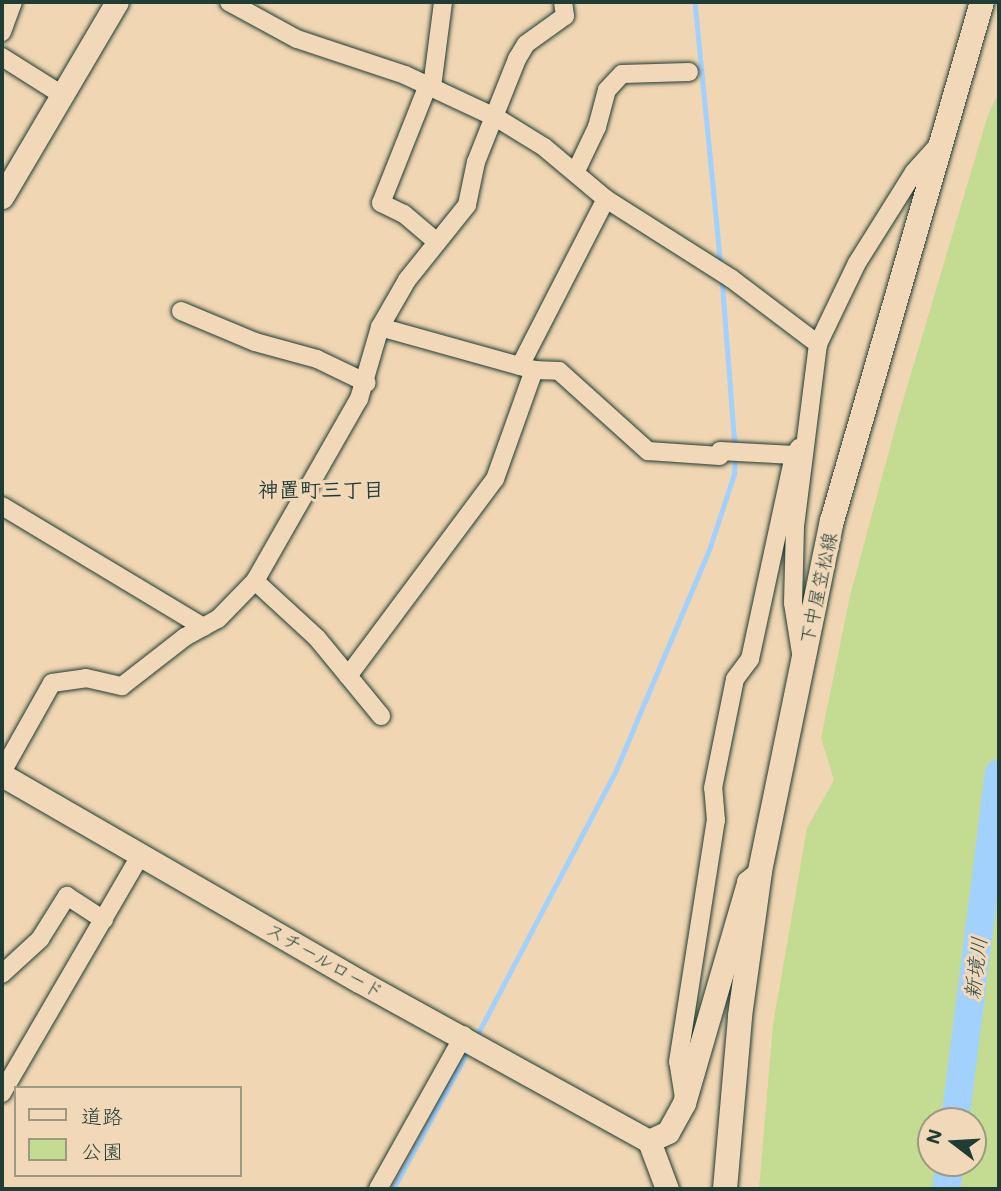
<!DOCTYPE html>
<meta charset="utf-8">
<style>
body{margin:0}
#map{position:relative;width:1001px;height:1191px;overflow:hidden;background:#f0d6b2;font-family:Mali,"Klee One",sans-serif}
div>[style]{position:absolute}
.green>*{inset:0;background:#c3dc92}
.stream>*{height:4.5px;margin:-2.25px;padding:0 2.25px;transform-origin:2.25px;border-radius:2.25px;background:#a2d1fe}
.river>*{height:28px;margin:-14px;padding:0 14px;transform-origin:14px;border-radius:14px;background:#a2d1fe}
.roads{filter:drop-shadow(0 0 2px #1f3d34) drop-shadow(0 0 2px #1f3d34)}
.minor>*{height:18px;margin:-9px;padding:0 9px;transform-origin:9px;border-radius:9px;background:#f1d8b9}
.tertiary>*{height:23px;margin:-11.5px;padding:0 11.5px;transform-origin:11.5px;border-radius:11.5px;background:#f1d8b9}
.secondary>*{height:24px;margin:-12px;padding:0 12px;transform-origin:12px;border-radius:12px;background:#f1d8b9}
span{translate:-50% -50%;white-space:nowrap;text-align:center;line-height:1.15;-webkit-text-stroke:6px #f1d8b9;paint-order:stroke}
.street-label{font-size:19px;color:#1f3d34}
.neighbourhood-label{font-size:21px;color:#1f3d34;font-weight:700}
.water-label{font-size:21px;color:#2c4c48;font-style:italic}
.frame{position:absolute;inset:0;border:4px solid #1f3d34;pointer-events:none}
.legend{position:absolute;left:14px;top:1086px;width:228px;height:91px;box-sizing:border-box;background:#f1d8b9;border:2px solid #9d9a84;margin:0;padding:9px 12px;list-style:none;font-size:21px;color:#1f3d34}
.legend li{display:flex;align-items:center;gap:14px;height:35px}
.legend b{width:35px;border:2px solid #9d9a84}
.north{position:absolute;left:917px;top:1107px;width:70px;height:70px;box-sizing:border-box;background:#f1d8b9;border:2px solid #9d9a84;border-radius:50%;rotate:287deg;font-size:19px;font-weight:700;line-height:28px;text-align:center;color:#1f3d34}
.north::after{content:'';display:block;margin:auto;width:24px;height:32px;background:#1f3d34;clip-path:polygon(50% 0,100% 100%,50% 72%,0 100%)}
</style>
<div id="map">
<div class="green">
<i style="clip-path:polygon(evenodd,999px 92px,999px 1189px,759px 1189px,773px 1025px,807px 828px,834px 780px,821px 738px,850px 596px,899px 414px,988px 115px,999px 92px,973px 1121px,973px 1163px,931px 1163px,931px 1121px,973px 1121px)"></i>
</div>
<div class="stream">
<i style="left:695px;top:2px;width:265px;rotate:84.4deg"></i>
<i style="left:722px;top:278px;width:169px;rotate:85.6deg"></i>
<i style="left:476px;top:1037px;width:301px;rotate:-62.3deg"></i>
<i style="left:616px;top:770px;width:242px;rotate:-67.1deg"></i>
<i style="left:710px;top:547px;width:77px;rotate:-71.8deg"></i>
<i style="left:734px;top:474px;width:18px;rotate:-87deg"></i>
<i style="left:393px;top:1189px;width:157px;rotate:-61.5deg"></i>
</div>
<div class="river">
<i style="left:955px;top:1121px;width:351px;rotate:-82.8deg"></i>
<i style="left:946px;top:1189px;width:26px;rotate:-81deg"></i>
</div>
<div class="roads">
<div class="minor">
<i style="left:229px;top:2px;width:77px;rotate:28.6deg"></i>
<i style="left:297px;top:39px;width:114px;rotate:18.4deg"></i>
<i style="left:405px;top:75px;width:102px;rotate:25.1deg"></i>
<i style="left:497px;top:118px;width:55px;rotate:31.7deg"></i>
<i style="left:544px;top:147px;width:81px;rotate:40deg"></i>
<i style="left:606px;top:199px;width:149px;rotate:32.4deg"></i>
<i style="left:732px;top:279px;width:108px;rotate:37.1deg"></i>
<i style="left:2px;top:32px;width:32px;rotate:-70deg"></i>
<i style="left:2px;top:57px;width:71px;rotate:32.3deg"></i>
<i style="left:428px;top:85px;width:127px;rotate:111.7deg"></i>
<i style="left:381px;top:203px;width:25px;rotate:26deg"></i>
<i style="left:404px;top:214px;width:43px;rotate:40.3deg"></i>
<i style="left:432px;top:87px;width:86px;rotate:-82.6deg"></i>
<i style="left:576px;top:171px;width:49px;rotate:-64.5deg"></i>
<i style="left:597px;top:127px;width:38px;rotate:-75deg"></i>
<i style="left:607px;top:90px;width:22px;rotate:-47deg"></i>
<i style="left:622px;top:74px;width:67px;rotate:-1.7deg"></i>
<i style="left:181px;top:311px;width:80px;rotate:22.7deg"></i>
<i style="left:255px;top:342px;width:64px;rotate:15.3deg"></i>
<i style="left:317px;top:359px;width:55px;rotate:25.6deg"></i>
<i style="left:520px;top:366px;width:188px;rotate:-62.8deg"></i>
<i style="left:534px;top:370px;width:25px;rotate:2deg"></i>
<i style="left:559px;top:371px;width:120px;rotate:42deg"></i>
<i style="left:648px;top:451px;width:72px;rotate:4deg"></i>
<i style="left:720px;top:451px;width:74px;rotate:3.1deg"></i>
<i style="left:794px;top:455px;width:9px;rotate:-54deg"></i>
<i style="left:2px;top:506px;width:235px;rotate:31deg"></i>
<i style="left:255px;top:581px;width:84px;rotate:42.6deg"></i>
<i style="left:317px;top:638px;width:101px;rotate:50.6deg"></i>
<i style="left:801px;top:653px;width:51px;rotate:-99.1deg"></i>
<i style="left:793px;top:603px;width:77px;rotate:-88.5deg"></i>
<i style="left:795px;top:526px;width:183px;rotate:-82.8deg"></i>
<i style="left:818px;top:344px;width:90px;rotate:-64.3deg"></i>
<i style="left:857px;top:263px;width:107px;rotate:-57.9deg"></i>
<i style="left:914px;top:172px;width:38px;rotate:-48deg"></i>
<i style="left:348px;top:676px;width:246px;rotate:-53.3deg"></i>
<i style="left:495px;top:479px;width:116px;rotate:-70.3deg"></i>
<i style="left:534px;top:370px;width:160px;rotate:-164.4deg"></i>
<i style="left:2px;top:772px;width:102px;rotate:-60.7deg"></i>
<i style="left:52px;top:683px;width:34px;rotate:-8deg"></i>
<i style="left:86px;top:678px;width:37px;rotate:13deg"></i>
<i style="left:122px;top:686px;width:80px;rotate:-37.9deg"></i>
<i style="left:185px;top:637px;width:38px;rotate:-29deg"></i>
<i style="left:218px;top:619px;width:53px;rotate:-45.8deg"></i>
<i style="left:255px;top:581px;width:210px;rotate:-60.3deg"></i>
<i style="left:359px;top:399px;width:75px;rotate:-73.7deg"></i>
<i style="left:380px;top:327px;width:54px;rotate:-60.1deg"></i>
<i style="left:407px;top:280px;width:96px;rotate:-51.3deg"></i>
<i style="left:467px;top:205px;width:44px;rotate:-78.2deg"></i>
<i style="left:476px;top:162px;width:111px;rotate:-68.3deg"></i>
<i style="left:517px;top:59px;width:17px;rotate:-59deg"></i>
<i style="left:526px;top:44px;width:48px;rotate:-35.7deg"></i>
<i style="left:565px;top:16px;width:14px;rotate:-98deg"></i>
<i style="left:2px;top:974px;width:52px;rotate:-42.6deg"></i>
<i style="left:40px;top:939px;width:51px;rotate:-57.9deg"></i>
<i style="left:67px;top:896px;width:44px;rotate:33deg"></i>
<i style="left:2px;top:1093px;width:274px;rotate:-59.8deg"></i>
<i style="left:684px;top:1098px;width:36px;rotate:-99deg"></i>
<i style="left:678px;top:1062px;width:245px;rotate:-81.1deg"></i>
<i style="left:716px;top:820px;width:32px;rotate:-95deg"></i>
<i style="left:713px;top:788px;width:111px;rotate:-78.6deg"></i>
<i style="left:735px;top:679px;width:25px;rotate:-53deg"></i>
<i style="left:750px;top:659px;width:209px;rotate:-77.8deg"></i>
<i style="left:378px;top:1189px;width:176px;rotate:-60.8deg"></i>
</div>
<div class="tertiary">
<i style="left:2px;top:197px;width:226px;rotate:-59.5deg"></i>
<i style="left:2px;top:775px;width:412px;rotate:30deg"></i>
<i style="left:359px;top:981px;width:331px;rotate:28.9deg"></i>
<i style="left:649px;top:1141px;width:21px;rotate:-25deg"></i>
<i style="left:668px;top:1132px;width:33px;rotate:-61deg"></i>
<i style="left:684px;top:1103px;width:230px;rotate:-73.8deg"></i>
<i style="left:748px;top:882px;width:14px;rotate:-39deg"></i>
<i style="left:649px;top:1141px;width:51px;rotate:69.4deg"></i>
</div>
<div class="secondary">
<i style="left:725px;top:1189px;width:174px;rotate:-85deg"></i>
<i style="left:740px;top:1016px;width:146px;rotate:-82.1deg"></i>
<i style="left:760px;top:871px;width:357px;rotate:-78.4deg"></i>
<i style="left:832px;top:521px;width:540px;rotate:-73.88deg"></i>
</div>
</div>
<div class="street-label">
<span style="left:818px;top:588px;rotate:-78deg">下中屋笠松線</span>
<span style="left:325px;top:960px;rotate:30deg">スチールロード</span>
</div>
<div class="neighbourhood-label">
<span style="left:321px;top:489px">神置町三丁目</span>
</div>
<div class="water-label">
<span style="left:975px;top:968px;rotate:-83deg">新境川</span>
</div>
<div class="frame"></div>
<ul class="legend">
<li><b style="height:9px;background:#f1d8b9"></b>道路</li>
<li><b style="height:19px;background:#c3dc92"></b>公園</li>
</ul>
<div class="north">N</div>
</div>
